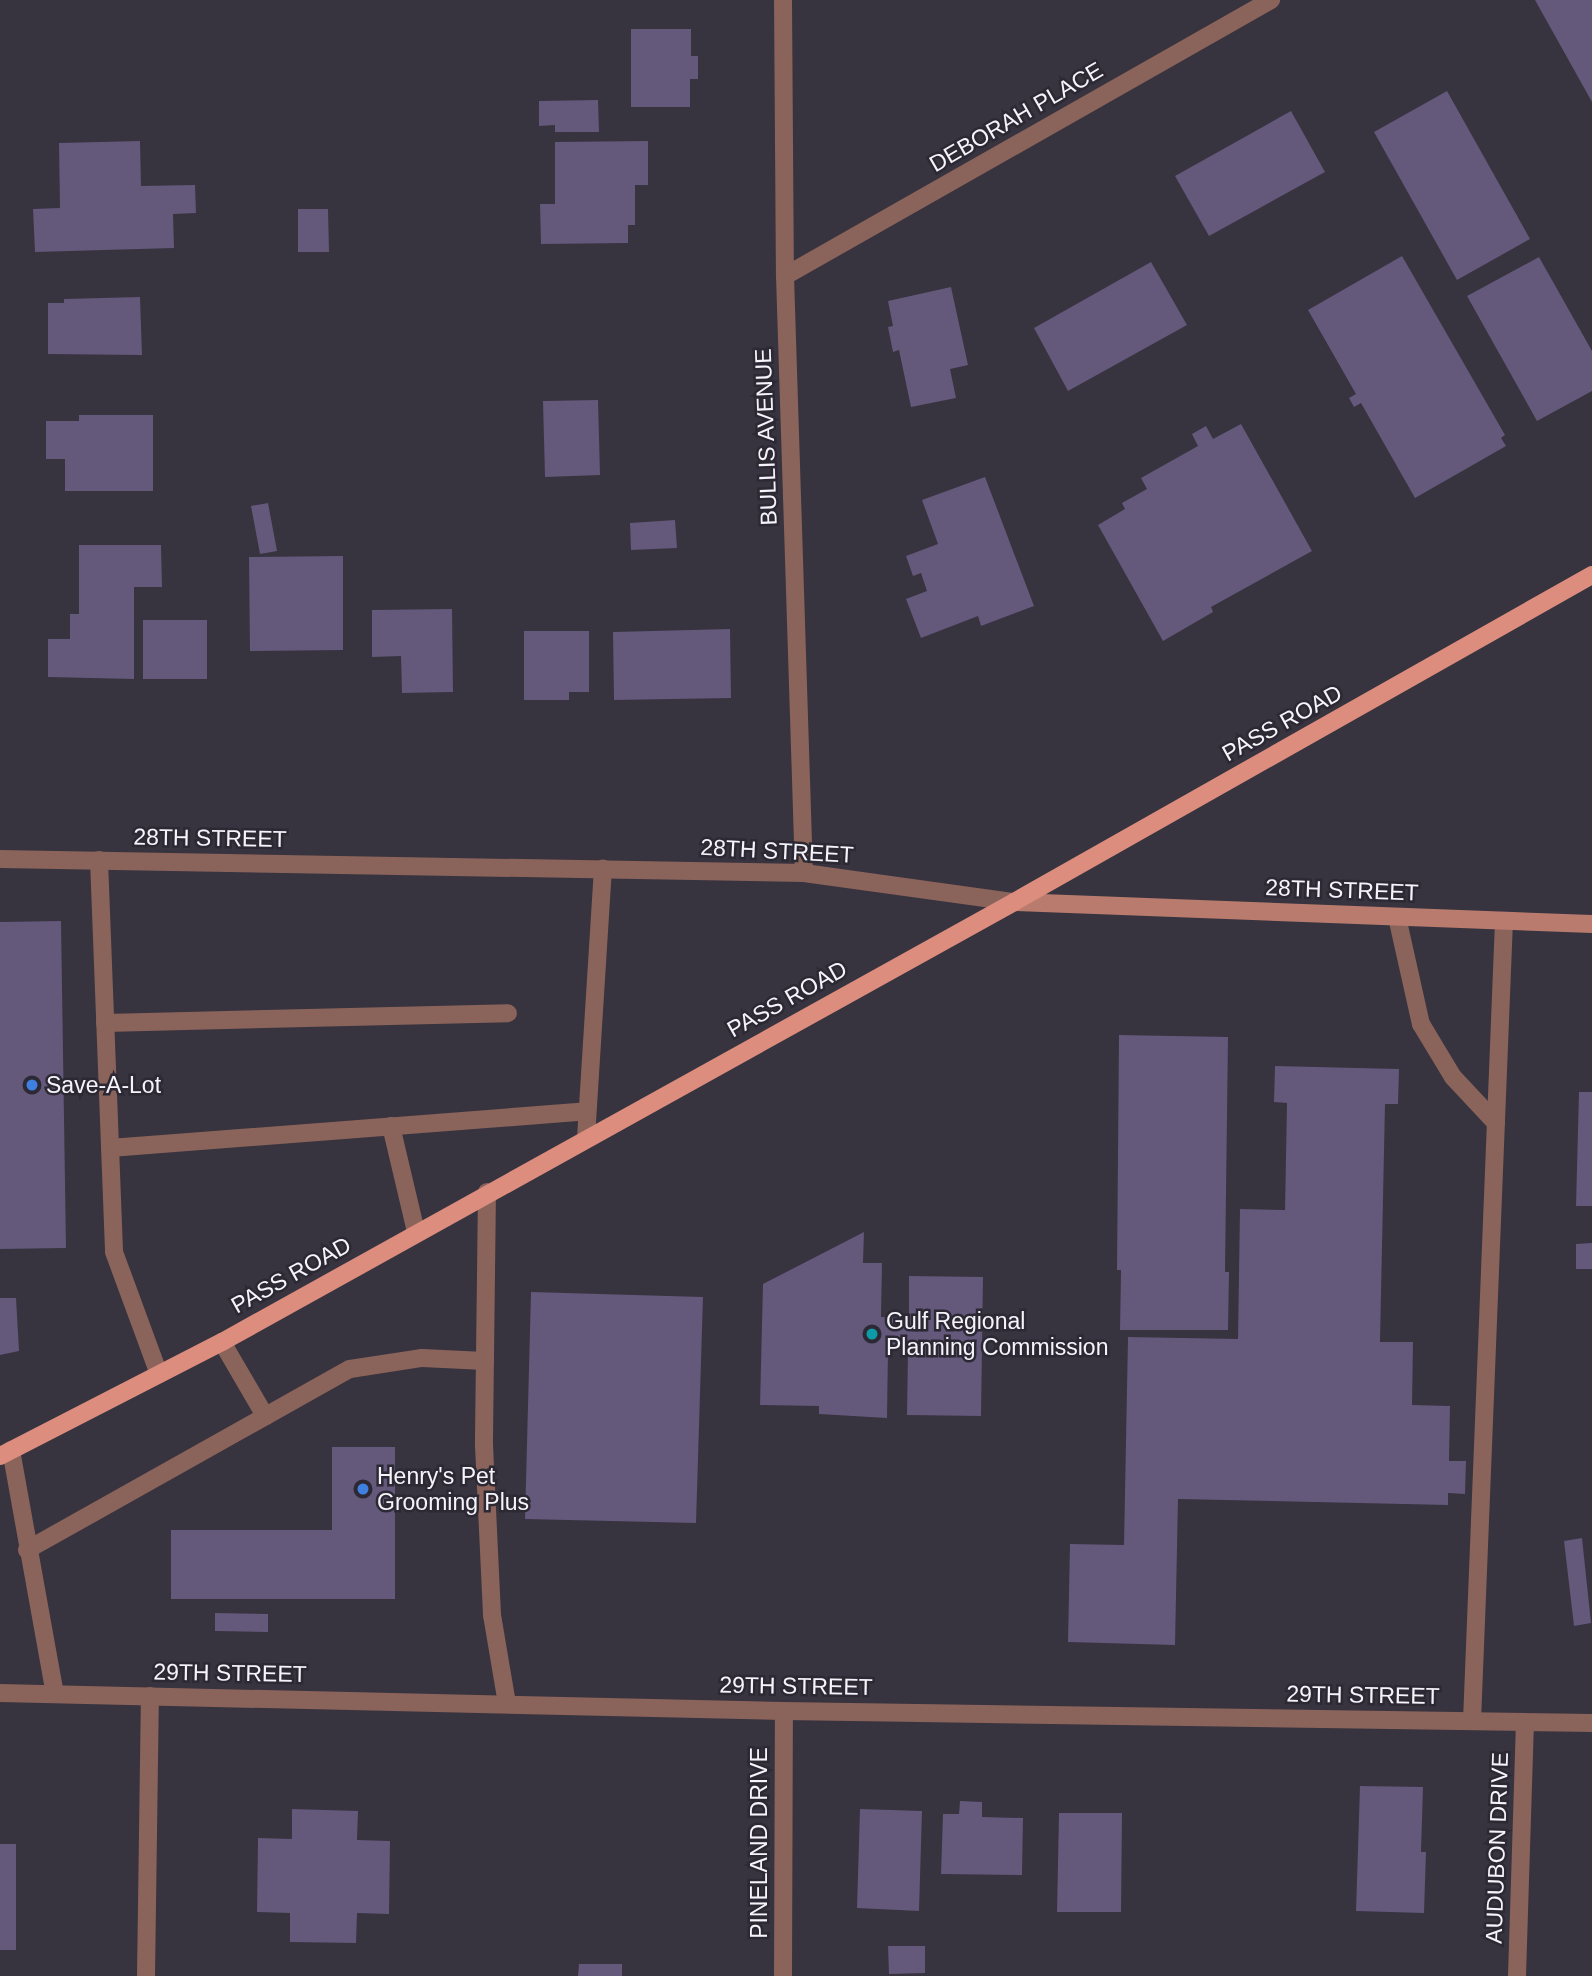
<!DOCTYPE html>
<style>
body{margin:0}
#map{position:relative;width:1592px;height:1976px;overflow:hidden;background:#37333f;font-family:Helvetica,sans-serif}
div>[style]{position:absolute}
.building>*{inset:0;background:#64587b}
.service>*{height:18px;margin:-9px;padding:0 9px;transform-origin:9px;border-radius:9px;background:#8a635a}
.minor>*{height:18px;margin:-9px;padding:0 9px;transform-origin:9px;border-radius:9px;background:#8a635a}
.tertiary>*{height:18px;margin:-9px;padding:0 9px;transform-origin:9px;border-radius:9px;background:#8a635a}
.secondary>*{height:18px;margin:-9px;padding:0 9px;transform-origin:9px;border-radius:9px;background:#b87b6e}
.primary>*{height:18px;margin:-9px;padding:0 9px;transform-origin:9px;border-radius:9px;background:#dc8d7d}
.dots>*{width:19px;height:19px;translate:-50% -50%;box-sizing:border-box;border:4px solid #2c2934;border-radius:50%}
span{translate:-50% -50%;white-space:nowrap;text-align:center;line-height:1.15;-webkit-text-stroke:5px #2c2934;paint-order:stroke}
.street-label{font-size:23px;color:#f6f4fb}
.poi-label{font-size:23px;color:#f6f4fb}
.left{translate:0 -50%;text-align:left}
</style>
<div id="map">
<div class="building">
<i style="clip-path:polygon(1535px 0,1592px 0,1592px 102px)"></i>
<i style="clip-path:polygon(631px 29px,691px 29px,691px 56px,698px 56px,698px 79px,690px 79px,690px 107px,631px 107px)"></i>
<i style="clip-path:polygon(1447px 91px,1530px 239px,1457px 280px,1374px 132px)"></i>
<i style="clip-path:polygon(598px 100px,599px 132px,555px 132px,555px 125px,539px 126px,539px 101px)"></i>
<i style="clip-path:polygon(1291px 111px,1325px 172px,1209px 236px,1175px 176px)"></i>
<i style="clip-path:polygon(140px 141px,141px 186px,195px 185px,196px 213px,173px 214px,174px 248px,35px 252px,33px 209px,60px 208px,59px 143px)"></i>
<i style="clip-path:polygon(648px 141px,648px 185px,635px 185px,635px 225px,628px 225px,628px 243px,541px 244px,540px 204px,555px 204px,555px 142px)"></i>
<i style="clip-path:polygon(298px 209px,328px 209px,329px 252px,298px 252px)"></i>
<i style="clip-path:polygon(1402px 256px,1505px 435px,1501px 438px,1506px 446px,1415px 498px,1361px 403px,1354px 407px,1349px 398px,1356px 394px,1308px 310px)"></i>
<i style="clip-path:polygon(1539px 257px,1592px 351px,1592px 391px,1537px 421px,1467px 296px)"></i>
<i style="clip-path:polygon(1151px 262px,1187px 325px,1068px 391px,1034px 328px)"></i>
<i style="clip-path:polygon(951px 287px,968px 365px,950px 369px,956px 398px,911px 407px,899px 350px,893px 352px,888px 327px,893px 326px,888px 301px)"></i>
<i style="clip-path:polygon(140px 297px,142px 355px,48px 354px,48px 303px,64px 303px,64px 299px)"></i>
<i style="clip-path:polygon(598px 400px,600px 475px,545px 477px,543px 401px)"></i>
<i style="clip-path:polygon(79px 415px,153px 415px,153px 491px,65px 491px,65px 459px,46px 459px,46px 421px,79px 421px)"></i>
<i style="clip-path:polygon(1241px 424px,1312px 551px,1211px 607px,1213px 612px,1163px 641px,1098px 525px,1125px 509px,1122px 503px,1147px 489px,1141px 478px,1198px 446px,1192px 434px,1206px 426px,1213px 439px)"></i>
<i style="clip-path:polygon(985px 477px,1034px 606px,981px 626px,978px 616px,921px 638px,906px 599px,927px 591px,921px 573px,913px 576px,906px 556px,938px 544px,922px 500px)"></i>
<i style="clip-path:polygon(268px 503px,277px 551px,260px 554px,251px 506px)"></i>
<i style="clip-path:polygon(675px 520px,677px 548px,631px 550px,630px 523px)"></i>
<i style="clip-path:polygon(79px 545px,161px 545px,162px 587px,134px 587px,134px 679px,48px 677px,48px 639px,70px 639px,70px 614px,79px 614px)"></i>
<i style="clip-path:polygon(343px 556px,343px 650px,250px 651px,249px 557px)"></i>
<i style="clip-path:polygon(452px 609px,453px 692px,402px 693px,401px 656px,372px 657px,372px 610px)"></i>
<i style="clip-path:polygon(143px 620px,207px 620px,207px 679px,143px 679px)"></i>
<i style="clip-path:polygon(730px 629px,731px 698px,614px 700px,613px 632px)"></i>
<i style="clip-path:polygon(524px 631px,589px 631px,589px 692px,569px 692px,569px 700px,524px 700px)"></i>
<i style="clip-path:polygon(61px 921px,66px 1248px,0 1249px,0 922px)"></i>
<i style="clip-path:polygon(1119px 1035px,1228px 1037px,1225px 1272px,1229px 1272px,1228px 1330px,1120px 1330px,1121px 1270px,1117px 1270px)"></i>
<i style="clip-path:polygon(1275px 1066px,1399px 1069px,1398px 1104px,1385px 1104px,1380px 1342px,1413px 1342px,1412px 1405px,1450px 1406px,1449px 1461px,1466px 1461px,1465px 1494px,1448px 1493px,1448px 1505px,1178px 1499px,1175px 1645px,1068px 1642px,1070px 1544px,1124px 1545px,1128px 1337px,1238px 1339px,1240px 1209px,1285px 1210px,1287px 1103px,1274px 1102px)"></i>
<i style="clip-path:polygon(1579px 1092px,1592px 1092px,1592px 1206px,1576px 1206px)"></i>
<i style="clip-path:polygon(864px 1232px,863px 1263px,882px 1263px,881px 1317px,909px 1318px,909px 1276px,983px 1277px,981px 1416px,907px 1415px,908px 1350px,888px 1350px,887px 1418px,819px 1414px,819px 1406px,760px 1405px,763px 1284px)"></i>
<i style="clip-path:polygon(1592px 1243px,1592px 1269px,1576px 1269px,1576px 1244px)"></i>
<i style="clip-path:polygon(531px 1292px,703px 1297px,696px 1523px,525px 1519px)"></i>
<i style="clip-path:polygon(0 1298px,16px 1298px,19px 1351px,0 1355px)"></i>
<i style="clip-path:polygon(332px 1447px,395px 1447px,395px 1599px,171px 1599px,171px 1530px,332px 1530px)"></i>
<i style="clip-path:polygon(1582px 1538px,1591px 1623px,1574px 1626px,1564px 1541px)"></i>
<i style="clip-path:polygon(215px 1613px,268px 1614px,268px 1632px,215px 1631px)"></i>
<i style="clip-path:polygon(1360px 1786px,1423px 1787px,1421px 1852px,1426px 1852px,1424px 1913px,1356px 1911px)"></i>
<i style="clip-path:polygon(960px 1801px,982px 1802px,982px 1817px,1023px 1818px,1022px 1875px,941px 1874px,943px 1814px,959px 1814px)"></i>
<i style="clip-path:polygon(292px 1809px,358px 1811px,357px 1840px,390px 1841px,389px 1914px,357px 1913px,356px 1943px,290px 1942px,290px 1913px,257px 1912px,258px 1838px,292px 1839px)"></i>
<i style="clip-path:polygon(860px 1809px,922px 1811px,919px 1911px,857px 1908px)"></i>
<i style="clip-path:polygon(1059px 1813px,1122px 1813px,1121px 1912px,1057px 1912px)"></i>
<i style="clip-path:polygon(0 1844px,16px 1844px,16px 1950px,0 1950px)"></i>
<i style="clip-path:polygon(888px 1946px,925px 1946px,925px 1973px,889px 1974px)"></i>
<i style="clip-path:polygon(579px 1964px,622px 1964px,622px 1976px,578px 1976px)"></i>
</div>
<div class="service">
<i style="left:99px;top:860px;width:392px;rotate:87.8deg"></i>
<i style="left:114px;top:1252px;width:130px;rotate:69.8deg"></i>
<i style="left:1397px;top:917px;width:110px;rotate:77.4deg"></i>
<i style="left:1421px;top:1024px;width:62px;rotate:58.9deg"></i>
<i style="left:1453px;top:1077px;width:63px;rotate:46.9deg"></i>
<i style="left:105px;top:1023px;width:403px;rotate:-1.4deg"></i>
<i style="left:391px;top:1126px;width:109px;rotate:76.7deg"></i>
<i style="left:586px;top:1138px;width:270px;rotate:-86.4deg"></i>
<i style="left:110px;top:1148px;width:478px;rotate:-4.4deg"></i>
<i style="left:487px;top:1192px;width:253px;rotate:90.7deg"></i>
<i style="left:484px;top:1445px;width:170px;rotate:87.3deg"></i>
<i style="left:492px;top:1615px;width:90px;rotate:80.4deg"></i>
<i style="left:222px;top:1342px;width:86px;rotate:59.8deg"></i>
<i style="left:11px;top:1450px;width:248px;rotate:79.8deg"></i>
<i style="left:27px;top:1550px;width:370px;rotate:-29.3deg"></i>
<i style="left:350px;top:1369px;width:73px;rotate:-8.7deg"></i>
<i style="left:422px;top:1358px;width:63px;rotate:2.7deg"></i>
<i style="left:1472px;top:1721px;width:801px;rotate:-87.71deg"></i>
<i style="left:146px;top:1976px;width:280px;rotate:-89.2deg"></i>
</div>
<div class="minor">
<i style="left:783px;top:0;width:276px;rotate:89.6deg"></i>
<i style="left:785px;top:276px;width:597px;rotate:88.18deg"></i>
<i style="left:785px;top:276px;width:559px;rotate:-29.59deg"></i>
<i style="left:0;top:1693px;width:784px;rotate:1.32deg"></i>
<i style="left:784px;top:1711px;width:808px;rotate:0.85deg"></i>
<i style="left:783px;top:1976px;width:265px;rotate:-89.8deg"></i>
<i style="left:1517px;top:1976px;width:254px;rotate:-88.2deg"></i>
</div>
<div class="tertiary">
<i style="left:0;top:859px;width:804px;rotate:1deg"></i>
<i style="left:804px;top:873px;width:212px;rotate:7.9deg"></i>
</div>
<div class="secondary">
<i style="left:1014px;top:902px;width:578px;rotate:2.18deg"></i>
</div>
<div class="primary">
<i style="left:0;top:1456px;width:250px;rotate:-27.2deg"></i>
<i style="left:222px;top:1342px;width:906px;rotate:-29.05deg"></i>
<i style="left:1014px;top:902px;width:664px;rotate:-29.5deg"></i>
</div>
<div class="dots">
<i style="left:32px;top:1085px;background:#3f7fe0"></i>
<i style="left:872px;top:1334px;background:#0f9aa8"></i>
<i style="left:363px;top:1489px;background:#3f7fe0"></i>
</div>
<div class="street-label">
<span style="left:1016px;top:117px;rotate:-30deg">DEBORAH PLACE</span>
<span style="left:766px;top:437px;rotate:-92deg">BULLIS AVENUE</span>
<span style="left:1282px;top:723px;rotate:-29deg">PASS ROAD</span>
<span style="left:210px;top:838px;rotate:1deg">28TH STREET</span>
<span style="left:777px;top:851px;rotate:3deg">28TH STREET</span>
<span style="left:1342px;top:890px;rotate:2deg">28TH STREET</span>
<span style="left:787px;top:999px;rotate:-29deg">PASS ROAD</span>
<span style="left:291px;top:1275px;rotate:-29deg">PASS ROAD</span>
<span style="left:230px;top:1673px;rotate:1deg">29TH STREET</span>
<span style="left:796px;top:1686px;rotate:1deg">29TH STREET</span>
<span style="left:1363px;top:1695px;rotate:1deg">29TH STREET</span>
<span style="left:759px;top:1843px;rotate:-90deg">PINELAND DRIVE</span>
<span style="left:1497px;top:1848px;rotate:-88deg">AUDUBON DRIVE</span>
</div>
<div class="poi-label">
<span class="left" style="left:46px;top:1085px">Save-A-Lot</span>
<span class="left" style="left:886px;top:1334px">Gulf Regional<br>Planning Commission</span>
<span class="left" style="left:377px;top:1489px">Henry's Pet<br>Grooming Plus</span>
</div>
</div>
